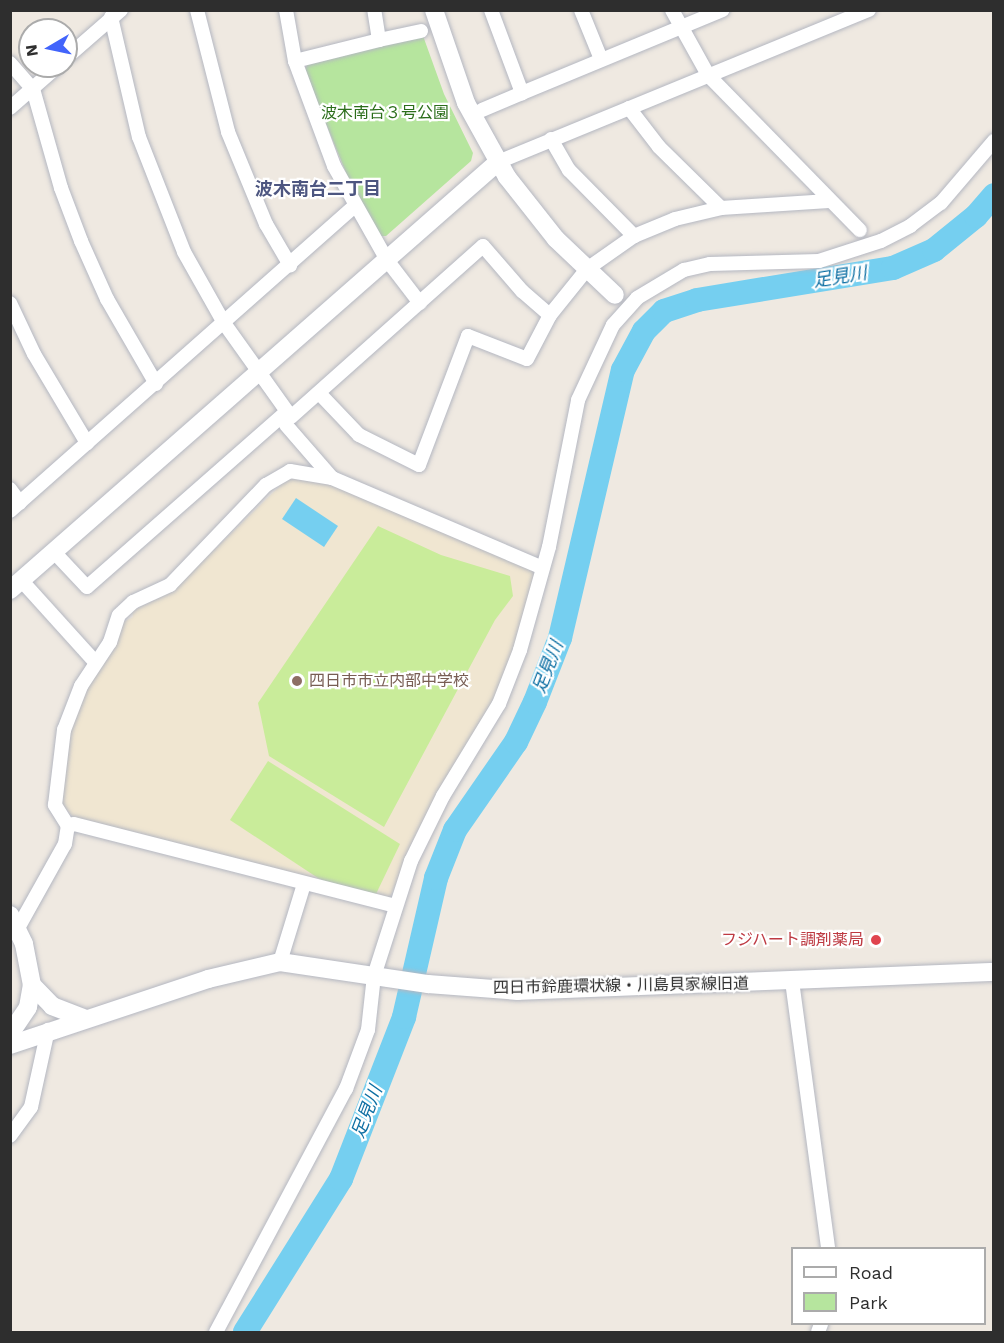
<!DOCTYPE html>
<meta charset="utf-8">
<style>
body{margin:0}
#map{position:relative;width:1004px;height:1343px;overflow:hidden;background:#efe9e1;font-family:"Work Sans","Noto Sans JP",sans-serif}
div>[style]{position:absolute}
.education>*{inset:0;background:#f0e6d1}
.green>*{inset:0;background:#b6e59e}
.pitch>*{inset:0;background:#c9ec9a}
.water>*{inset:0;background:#75cff0}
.river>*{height:24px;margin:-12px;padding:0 12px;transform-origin:12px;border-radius:12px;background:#75cff0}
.roads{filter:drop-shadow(0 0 2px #b4b7c1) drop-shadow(0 0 2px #b4b7c1)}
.minor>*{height:14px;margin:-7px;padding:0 7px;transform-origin:7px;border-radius:7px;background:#fff}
.tertiary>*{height:18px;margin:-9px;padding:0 9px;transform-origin:9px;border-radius:9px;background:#fff}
.dots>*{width:16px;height:16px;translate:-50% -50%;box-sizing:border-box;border:3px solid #fff;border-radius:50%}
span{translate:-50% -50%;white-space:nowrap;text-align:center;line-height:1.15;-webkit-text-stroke:4.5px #fff;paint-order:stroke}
.park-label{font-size:16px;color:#2c6e1b}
.education-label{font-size:16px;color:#785e54}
.left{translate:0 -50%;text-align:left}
.health-label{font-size:16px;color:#be3a42}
.right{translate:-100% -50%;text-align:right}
.street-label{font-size:16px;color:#2e2e2e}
.neighbourhood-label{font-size:18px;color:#4d5680;font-weight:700}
.water-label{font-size:18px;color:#0d6fa3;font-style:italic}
.frame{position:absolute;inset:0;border:12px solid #2e2e2e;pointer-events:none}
.legend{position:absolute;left:791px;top:1247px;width:195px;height:78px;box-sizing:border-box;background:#fff;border:2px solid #ababab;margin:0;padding:8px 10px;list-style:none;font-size:18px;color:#2e2e2e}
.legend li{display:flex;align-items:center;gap:12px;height:30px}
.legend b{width:30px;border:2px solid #ababab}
.north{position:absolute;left:18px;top:18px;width:60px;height:60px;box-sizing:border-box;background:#fff;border:2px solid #ababab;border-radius:50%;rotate:261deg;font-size:16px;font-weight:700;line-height:24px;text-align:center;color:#2e2e2e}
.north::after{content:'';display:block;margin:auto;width:21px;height:27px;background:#4264fb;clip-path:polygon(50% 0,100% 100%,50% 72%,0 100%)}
</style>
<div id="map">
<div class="education">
<i style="clip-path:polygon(301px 477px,350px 489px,535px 569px,537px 577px,493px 709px,407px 859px,390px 897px,383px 899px,74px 818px,62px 804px,70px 732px,86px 689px,115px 648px,122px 623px,133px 617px,132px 611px,171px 592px,286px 480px)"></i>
</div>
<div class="green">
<i style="clip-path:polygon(422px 33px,444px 94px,473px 153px,471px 161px,386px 236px,380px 236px,356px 197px,304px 70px,308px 64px)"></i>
</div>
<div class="pitch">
<i style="clip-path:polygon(378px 526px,441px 555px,510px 576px,513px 596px,495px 620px,384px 827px,269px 756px,258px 703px)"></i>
<i style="clip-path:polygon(268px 761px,400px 844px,376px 894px,324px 882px,230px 820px)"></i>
</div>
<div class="water">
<i style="clip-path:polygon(296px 498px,338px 526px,324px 547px,282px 519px)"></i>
</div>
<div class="river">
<i style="left:245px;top:1332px;width:181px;rotate:-57.9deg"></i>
<i style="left:341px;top:1179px;width:174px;rotate:-68.7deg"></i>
<i style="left:404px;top:1017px;width:143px;rotate:-77deg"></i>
<i style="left:436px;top:878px;width:52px;rotate:-68.4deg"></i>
<i style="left:455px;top:830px;width:107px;rotate:-55.3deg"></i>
<i style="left:516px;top:742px;width:44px;rotate:-64.6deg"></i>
<i style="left:535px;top:702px;width:69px;rotate:-68.7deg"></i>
<i style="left:560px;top:638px;width:275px;rotate:-76.8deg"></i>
<i style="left:623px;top:370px;width:44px;rotate:-61.7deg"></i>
<i style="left:644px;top:331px;width:28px;rotate:-45deg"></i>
<i style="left:664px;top:311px;width:35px;rotate:-18deg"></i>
<i style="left:697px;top:300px;width:199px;rotate:-9.3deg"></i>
<i style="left:893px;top:268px;width:45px;rotate:-23.7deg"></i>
<i style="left:934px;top:250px;width:54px;rotate:-39deg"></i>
<i style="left:976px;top:216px;width:28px;rotate:-49deg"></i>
</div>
<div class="roads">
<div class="minor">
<i style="left:197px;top:10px;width:126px;rotate:75.7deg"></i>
<i style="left:228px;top:132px;width:100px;rotate:67.6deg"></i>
<i style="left:266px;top:224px;width:48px;rotate:59.7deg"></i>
<i style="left:286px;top:10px;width:52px;rotate:80deg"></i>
<i style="left:295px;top:61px;width:112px;rotate:69.6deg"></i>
<i style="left:334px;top:166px;width:108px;rotate:60.6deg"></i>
<i style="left:387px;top:260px;width:54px;rotate:52.5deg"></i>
<i style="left:491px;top:10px;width:89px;rotate:69.5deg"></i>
<i style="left:522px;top:93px;width:217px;rotate:-22.5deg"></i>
<i style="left:581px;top:10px;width:53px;rotate:67.8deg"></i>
<i style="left:672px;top:10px;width:74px;rotate:61deg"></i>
<i style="left:708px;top:75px;width:217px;rotate:45.6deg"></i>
<i style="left:111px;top:17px;width:123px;rotate:76.9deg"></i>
<i style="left:139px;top:137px;width:123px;rotate:68.6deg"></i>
<i style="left:184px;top:252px;width:81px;rotate:60.6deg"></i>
<i style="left:224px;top:323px;width:115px;rotate:54.5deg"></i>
<i style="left:291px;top:417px;width:257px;rotate:-41.7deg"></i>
<i style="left:483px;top:246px;width:60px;rotate:49.1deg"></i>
<i style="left:522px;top:291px;width:37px;rotate:41deg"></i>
<i style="left:379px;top:40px;width:43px;rotate:-12.1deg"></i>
<i style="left:66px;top:58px;width:73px;rotate:-41.1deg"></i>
<i style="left:295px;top:61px;width:87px;rotate:-14deg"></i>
<i style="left:379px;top:40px;width:30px;rotate:-99deg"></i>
<i style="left:10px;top:63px;width:35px;rotate:49deg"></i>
<i style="left:33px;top:89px;width:103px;rotate:74.2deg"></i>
<i style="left:61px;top:188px;width:57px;rotate:69.3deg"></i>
<i style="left:81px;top:241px;width:64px;rotate:65.9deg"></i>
<i style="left:107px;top:299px;width:98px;rotate:60deg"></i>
<i style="left:10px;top:108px;width:64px;rotate:-41.2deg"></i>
<i style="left:629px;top:108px;width:49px;rotate:52.4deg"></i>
<i style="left:659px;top:147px;width:87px;rotate:44.5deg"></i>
<i style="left:482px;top:110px;width:43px;rotate:-23deg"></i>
<i style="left:551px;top:139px;width:36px;rotate:60deg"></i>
<i style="left:569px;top:170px;width:93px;rotate:45.4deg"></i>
<i style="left:498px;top:162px;width:401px;rotate:-22.3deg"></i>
<i style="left:10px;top:303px;width:56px;rotate:64.8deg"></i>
<i style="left:34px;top:354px;width:104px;rotate:59.2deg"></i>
<i style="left:319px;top:393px;width:58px;rotate:46.4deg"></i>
<i style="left:359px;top:435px;width:67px;rotate:26.6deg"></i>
<i style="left:419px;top:465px;width:138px;rotate:-69.2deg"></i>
<i style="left:468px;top:336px;width:63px;rotate:21.3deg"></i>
<i style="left:527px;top:359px;width:50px;rotate:-62.4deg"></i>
<i style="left:550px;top:315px;width:59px;rotate:-51.2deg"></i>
<i style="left:587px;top:269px;width:57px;rotate:-35.1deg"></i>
<i style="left:634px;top:236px;width:44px;rotate:-22.5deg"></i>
<i style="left:675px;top:219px;width:47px;rotate:-13.4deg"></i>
<i style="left:721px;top:208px;width:108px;rotate:-3.7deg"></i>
<i style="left:286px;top:425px;width:70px;rotate:49deg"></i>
<i style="left:10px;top:489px;width:17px;rotate:54deg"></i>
<i style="left:10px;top:511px;width:459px;rotate:-41.5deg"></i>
<i style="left:54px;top:552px;width:48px;rotate:46.7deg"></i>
<i style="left:87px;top:587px;width:266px;rotate:-41.3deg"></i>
<i style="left:21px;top:580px;width:110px;rotate:47.9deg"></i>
<i style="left:68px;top:826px;width:6px;rotate:-18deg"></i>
<i style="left:74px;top:824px;width:332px;rotate:14.3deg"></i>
<i style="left:18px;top:928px;width:96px;rotate:-60.8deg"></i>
<i style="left:65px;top:844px;width:18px;rotate:-81deg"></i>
<i style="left:68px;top:826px;width:25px;rotate:-122deg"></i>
<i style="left:55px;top:805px;width:76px;rotate:-83.2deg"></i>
<i style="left:64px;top:730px;width:47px;rotate:-68.9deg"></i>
<i style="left:81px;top:686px;width:53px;rotate:-56.6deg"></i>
<i style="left:110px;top:642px;width:28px;rotate:-72deg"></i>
<i style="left:119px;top:615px;width:19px;rotate:-43deg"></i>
<i style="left:133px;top:602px;width:41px;rotate:-24.7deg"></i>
<i style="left:170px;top:585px;width:139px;rotate:-46.2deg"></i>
<i style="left:266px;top:485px;width:28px;rotate:-30deg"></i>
<i style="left:290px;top:471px;width:43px;rotate:9.5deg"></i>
<i style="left:332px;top:478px;width:229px;rotate:23.1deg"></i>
<i style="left:280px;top:962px;width:82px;rotate:-72.9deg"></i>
<i style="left:792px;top:981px;width:269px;rotate:82.3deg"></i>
<i style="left:10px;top:1136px;width:36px;rotate:-54deg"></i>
<i style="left:31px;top:1107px;width:79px;rotate:-77.6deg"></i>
<i style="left:216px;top:1332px;width:276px;rotate:-61.9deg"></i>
<i style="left:346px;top:1089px;width:63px;rotate:-69.6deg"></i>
<i style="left:368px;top:1030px;width:54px;rotate:-83.7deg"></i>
<i style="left:374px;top:976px;width:121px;rotate:-72.2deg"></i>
<i style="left:411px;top:861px;width:72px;rotate:-63.8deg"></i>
<i style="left:443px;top:796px;width:108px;rotate:-58.7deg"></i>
<i style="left:499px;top:704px;width:58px;rotate:-68.7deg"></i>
<i style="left:520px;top:650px;width:107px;rotate:-74.3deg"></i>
<i style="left:549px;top:547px;width:150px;rotate:-78.8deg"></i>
<i style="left:578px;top:400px;width:83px;rotate:-65deg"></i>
<i style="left:613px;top:325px;width:36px;rotate:-48deg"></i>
<i style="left:637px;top:298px;width:55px;rotate:-30.8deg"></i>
<i style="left:684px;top:270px;width:27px;rotate:-13deg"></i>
<i style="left:710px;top:264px;width:109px;rotate:-1.6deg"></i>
<i style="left:819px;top:261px;width:65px;rotate:-17.9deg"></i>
<i style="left:881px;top:241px;width:33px;rotate:-27deg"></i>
<i style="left:910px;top:226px;width:39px;rotate:-37deg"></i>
<i style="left:941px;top:203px;width:82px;rotate:-49.5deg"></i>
<i style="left:818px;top:1332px;width:9px;rotate:-69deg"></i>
</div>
<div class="tertiary">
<i style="left:434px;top:10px;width:98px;rotate:71deg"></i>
<i style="left:466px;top:103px;width:85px;rotate:61deg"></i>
<i style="left:507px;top:177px;width:79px;rotate:51.7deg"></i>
<i style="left:556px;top:239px;width:81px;rotate:43.5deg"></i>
<i style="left:10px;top:590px;width:649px;rotate:-41.25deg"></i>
<i style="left:10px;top:915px;width:32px;rotate:64deg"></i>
<i style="left:24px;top:944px;width:42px;rotate:79deg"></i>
<i style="left:32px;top:985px;width:29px;rotate:46deg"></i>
<i style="left:52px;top:1006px;width:36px;rotate:21deg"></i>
<i style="left:10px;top:1034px;width:32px;rotate:-56deg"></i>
<i style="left:28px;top:1007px;width:22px;rotate:-80deg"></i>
<i style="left:10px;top:1045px;width:209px;rotate:-18.4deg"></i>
<i style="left:208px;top:979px;width:74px;rotate:-13.3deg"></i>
<i style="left:280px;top:962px;width:150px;rotate:8.5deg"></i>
<i style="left:428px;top:984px;width:90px;rotate:4.4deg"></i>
<i style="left:518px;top:991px;width:476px;rotate:-2.3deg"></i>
</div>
</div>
<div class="dots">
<i style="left:297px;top:681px;background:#8d6e63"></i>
<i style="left:876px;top:940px;background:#e0444e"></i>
</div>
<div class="park-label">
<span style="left:385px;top:113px">波木南台３号公園</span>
</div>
<div class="education-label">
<span class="left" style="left:309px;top:681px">四日市市立内部中学校</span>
</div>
<div class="health-label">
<span class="right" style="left:864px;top:940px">フジハート調剤薬局</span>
</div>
<div class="street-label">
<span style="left:621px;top:986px;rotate:-1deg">四日市鈴鹿環状線・川島貝家線旧道</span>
</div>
<div class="neighbourhood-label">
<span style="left:318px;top:189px">波木南台二丁目</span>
</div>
<div class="water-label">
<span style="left:840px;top:277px;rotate:-9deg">足見川</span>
<span style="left:548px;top:667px;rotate:-69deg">足見川</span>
<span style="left:367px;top:1112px;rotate:-69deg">足見川</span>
</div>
<div class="frame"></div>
<ul class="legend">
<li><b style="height:8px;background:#fff"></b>Road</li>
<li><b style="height:16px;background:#b6e59e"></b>Park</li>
</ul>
<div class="north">N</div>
</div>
